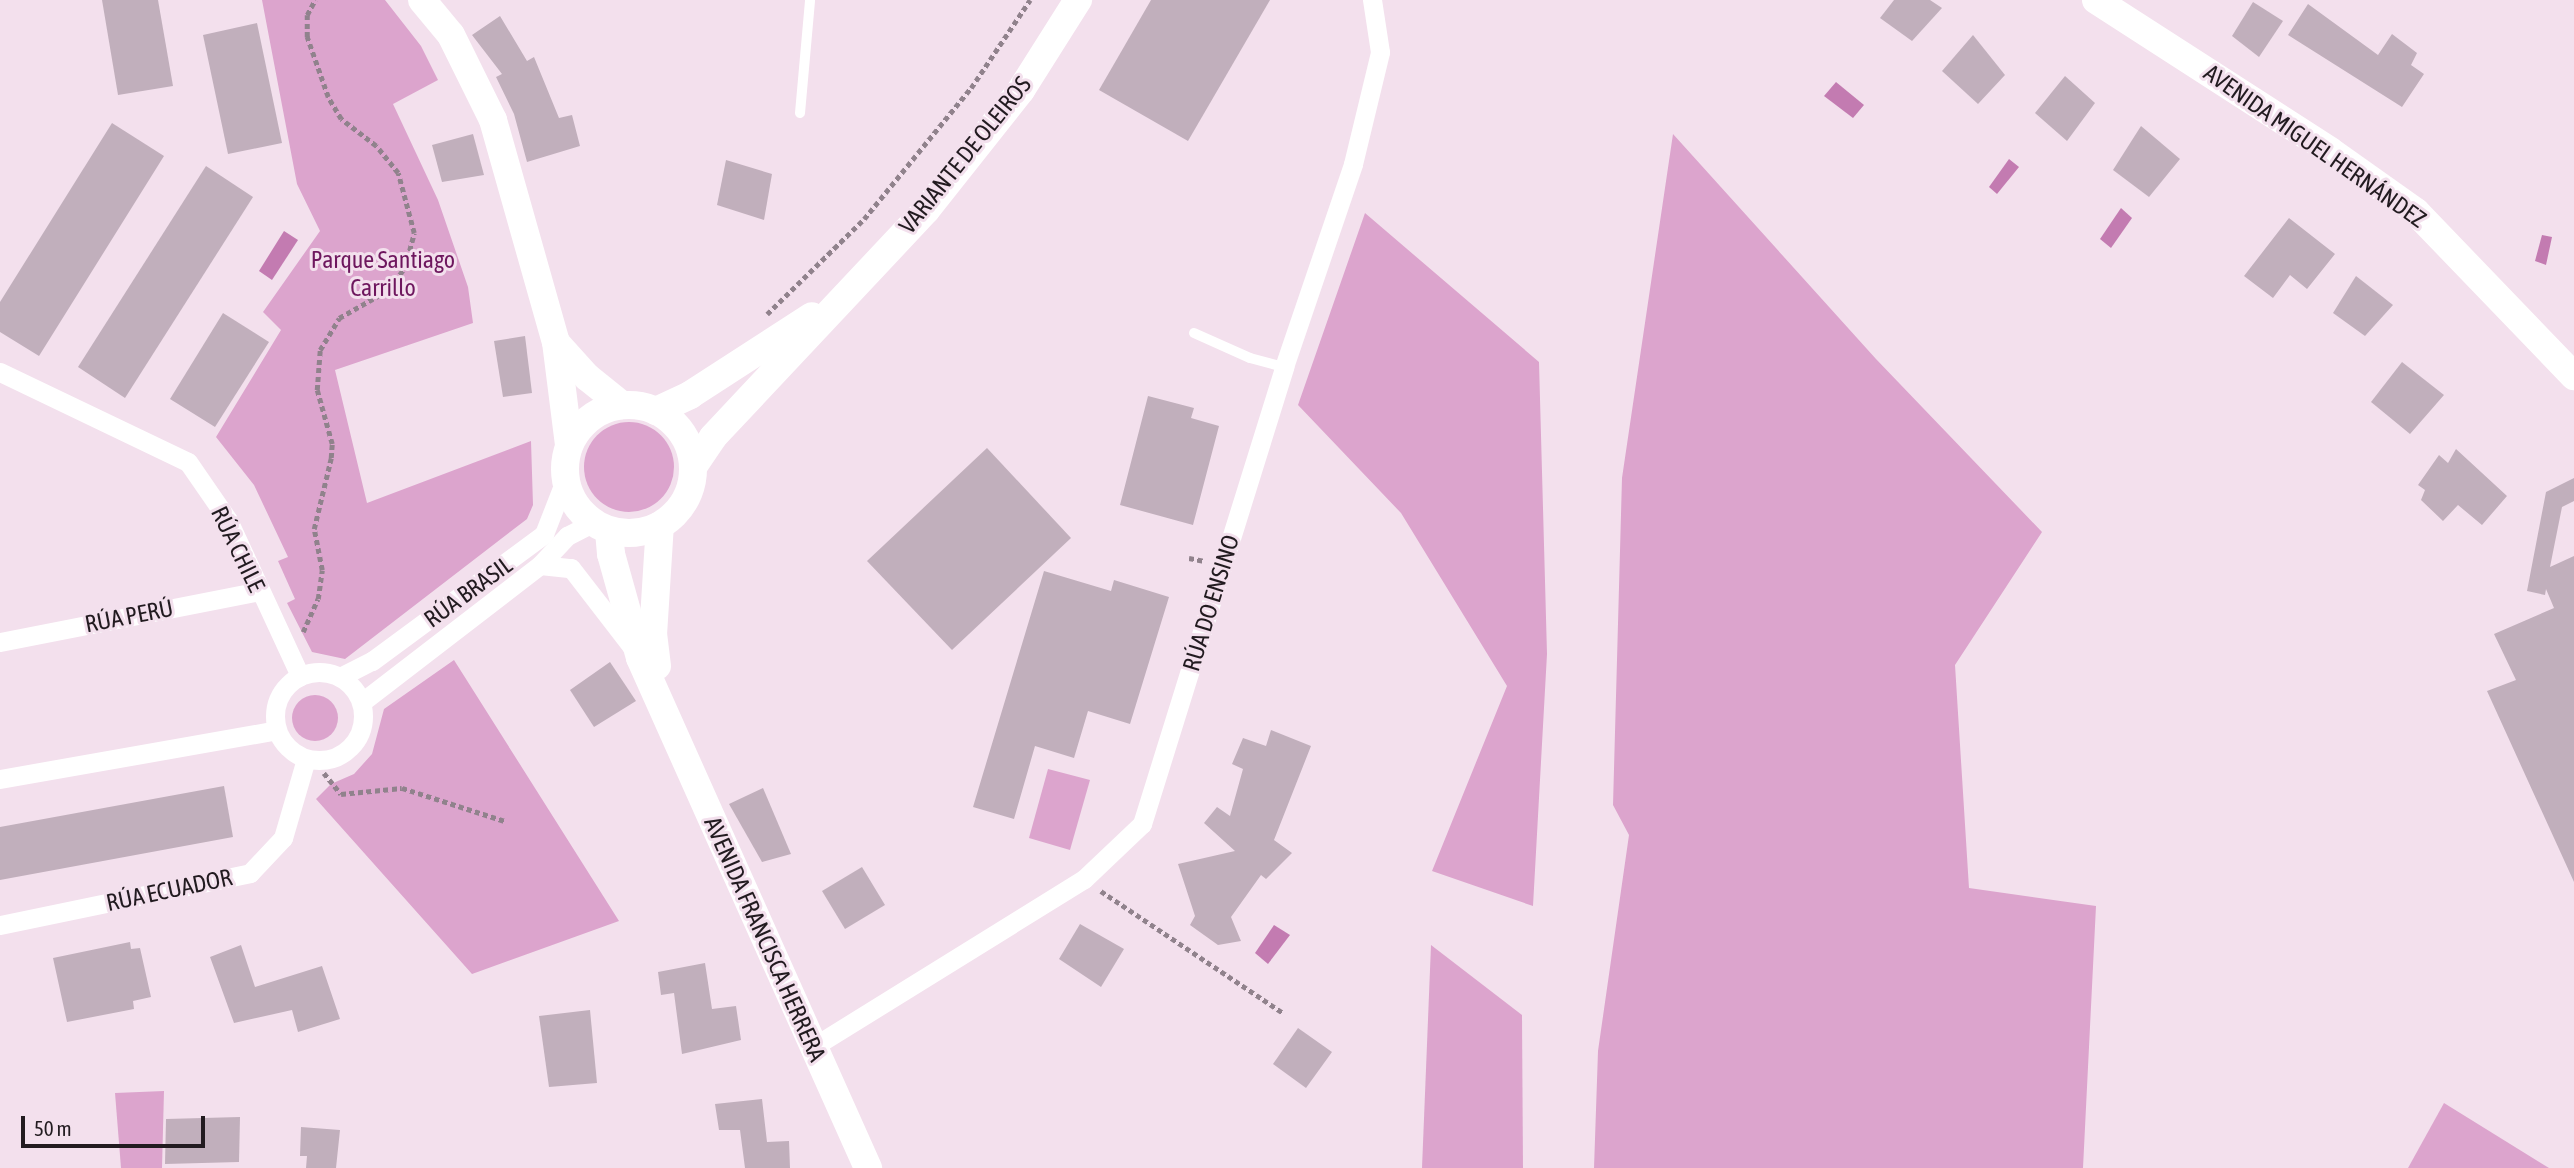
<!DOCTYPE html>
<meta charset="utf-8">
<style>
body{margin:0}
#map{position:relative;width:2574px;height:1168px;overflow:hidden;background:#f3e0ed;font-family:"Asap Condensed",sans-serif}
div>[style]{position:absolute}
.green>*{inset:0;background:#dca4cd}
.round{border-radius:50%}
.water>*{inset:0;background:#c37bb1}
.building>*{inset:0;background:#c1afbc}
.path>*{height:4.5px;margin-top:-2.25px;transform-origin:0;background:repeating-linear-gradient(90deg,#90828c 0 5px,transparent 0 8.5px)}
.lane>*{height:10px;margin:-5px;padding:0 5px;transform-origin:5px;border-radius:5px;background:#fff}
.street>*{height:19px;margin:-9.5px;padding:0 9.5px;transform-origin:9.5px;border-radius:9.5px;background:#fff}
.street>.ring{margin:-9.5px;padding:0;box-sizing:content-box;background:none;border:19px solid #fff;border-radius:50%}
.secondary>*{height:28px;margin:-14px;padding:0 14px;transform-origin:14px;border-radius:14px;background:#fff}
.secondary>.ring{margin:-14px;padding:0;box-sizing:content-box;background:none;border:28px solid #fff;border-radius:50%}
span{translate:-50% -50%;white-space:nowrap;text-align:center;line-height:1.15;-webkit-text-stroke:6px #f3e0ed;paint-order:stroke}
.street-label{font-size:24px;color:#221b20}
.park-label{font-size:24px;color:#6e175e}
.scale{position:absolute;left:21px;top:1116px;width:184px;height:32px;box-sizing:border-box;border:4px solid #221b20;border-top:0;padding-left:9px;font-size:21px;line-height:24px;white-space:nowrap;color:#221b20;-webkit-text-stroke:5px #f3e0ed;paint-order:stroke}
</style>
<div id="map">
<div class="green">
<i style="clip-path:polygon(262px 0,385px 0,421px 46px,438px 80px,393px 104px,438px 200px,468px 287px,473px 323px,335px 370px,367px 503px,531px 441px,533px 505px,527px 519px,345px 659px,312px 652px,287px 603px,295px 599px,278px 561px,288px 557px,254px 485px,216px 437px,281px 330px,263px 312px,320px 231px,297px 184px)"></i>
<i style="clip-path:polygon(1673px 134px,1876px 359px,2042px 532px,1955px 665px,1969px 888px,2096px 906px,2083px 1168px,1594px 1168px,1598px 1051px,1629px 835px,1613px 805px,1622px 478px)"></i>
<i style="clip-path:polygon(1365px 213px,1539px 362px,1547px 654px,1533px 906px,1432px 871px,1507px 686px,1401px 513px,1298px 405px)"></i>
<i class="round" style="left:584px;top:422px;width:90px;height:90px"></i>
<i style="clip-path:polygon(454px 660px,619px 921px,472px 974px,316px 799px,331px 784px,354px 774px,372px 754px,384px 709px)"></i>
<i class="round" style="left:292px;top:695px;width:46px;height:46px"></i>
<i style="clip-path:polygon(1048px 769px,1090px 780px,1070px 850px,1029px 838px)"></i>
<i style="clip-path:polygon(1431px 945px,1522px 1015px,1523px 1168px,1422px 1168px)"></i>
<i style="clip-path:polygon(164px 1091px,162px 1168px,121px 1168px,115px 1093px)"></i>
<i style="clip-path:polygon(2444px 1103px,2549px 1168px,2408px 1168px)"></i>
</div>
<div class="water">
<i style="clip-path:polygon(1836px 82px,1864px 105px,1853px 118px,1824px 96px)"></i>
<i style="clip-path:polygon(2009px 159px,2019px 167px,1997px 194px,1989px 187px)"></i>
<i style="clip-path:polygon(2121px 208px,2132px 218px,2111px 248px,2100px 239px)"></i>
<i style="clip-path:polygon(284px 231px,298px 240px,272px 280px,259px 271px)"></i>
<i style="clip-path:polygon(2542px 235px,2552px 237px,2546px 265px,2535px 261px)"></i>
<i style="clip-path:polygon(1274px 925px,1290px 935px,1268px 964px,1255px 953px)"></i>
</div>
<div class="building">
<i style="clip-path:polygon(102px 0,158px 0,173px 86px,118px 95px)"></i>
<i style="clip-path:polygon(1151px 0,1270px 0,1188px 141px,1099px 90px)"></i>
<i style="clip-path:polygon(1894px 0,1930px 0,1942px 8px,1912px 41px,1880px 18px)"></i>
<i style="clip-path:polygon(2253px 2px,2283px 21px,2259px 57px,2232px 36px)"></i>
<i style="clip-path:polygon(2308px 4px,2378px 55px,2392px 34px,2417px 53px,2411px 65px,2424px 74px,2402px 107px,2288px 35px)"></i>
<i style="clip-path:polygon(500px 16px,527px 61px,534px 57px,559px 118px,572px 115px,580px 146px,527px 162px,514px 114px,496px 77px,502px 74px,472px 35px)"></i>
<i style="clip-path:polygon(257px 23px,282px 143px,228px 154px,203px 35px)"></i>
<i style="clip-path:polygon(1973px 35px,2005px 75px,1978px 104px,1942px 71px)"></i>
<i style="clip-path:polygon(2065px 76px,2095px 103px,2067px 141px,2035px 113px)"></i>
<i style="clip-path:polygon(112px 123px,164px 156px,39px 356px,0 332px,0 302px)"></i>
<i style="clip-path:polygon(2141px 126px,2180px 159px,2149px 197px,2113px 170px)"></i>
<i style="clip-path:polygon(473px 134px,484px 175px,442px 182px,432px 145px)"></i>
<i style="clip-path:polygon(726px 160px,772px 174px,764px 220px,717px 205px)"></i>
<i style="clip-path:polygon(206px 166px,253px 197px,125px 398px,78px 367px)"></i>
<i style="clip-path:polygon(2289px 218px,2335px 254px,2307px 289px,2290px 275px,2273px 298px,2244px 276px)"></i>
<i style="clip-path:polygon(2356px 276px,2393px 305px,2365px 336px,2333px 313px)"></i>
<i style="clip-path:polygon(223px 313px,269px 342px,215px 427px,170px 399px)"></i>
<i style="clip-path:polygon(525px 336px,532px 393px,503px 397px,494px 341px)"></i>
<i style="clip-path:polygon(2402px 362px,2444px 395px,2410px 434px,2371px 402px)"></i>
<i style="clip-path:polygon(1148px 396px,1194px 408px,1191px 418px,1219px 426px,1193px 525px,1120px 505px)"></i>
<i style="clip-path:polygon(987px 448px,1071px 538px,952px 650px,867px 561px)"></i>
<i style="clip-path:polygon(2456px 449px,2507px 496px,2482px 525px,2458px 505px,2443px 521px,2421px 500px,2425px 490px,2418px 485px,2439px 455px,2448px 463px)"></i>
<i style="clip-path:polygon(2574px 478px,2574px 501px,2562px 507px,2550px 567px,2574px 556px,2574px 882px,2487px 691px,2516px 680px,2494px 634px,2554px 608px,2546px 589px,2545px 595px,2527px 591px,2546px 492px)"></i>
<i style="clip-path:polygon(1044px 571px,1111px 591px,1114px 580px,1169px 597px,1130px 724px,1088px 711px,1074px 758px,1035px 746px,1014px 819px,973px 807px)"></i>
<i style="clip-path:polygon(610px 662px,636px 701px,594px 727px,570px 690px)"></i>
<i style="clip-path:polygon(1271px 730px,1311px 746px,1274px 840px,1292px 853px,1266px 879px,1261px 875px,1231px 917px,1241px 941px,1218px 945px,1190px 925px,1195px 916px,1178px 864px,1235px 851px,1204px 823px,1217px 807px,1230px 816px,1243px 769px,1232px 764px,1243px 738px,1266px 746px)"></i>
<i style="clip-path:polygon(224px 786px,233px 837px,0 880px,0 827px)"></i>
<i style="clip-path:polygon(763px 788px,791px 854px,762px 862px,729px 804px)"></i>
<i style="clip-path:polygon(862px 867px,885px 905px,845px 929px,822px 891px)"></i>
<i style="clip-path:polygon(1080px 924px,1124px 949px,1101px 987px,1059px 959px)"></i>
<i style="clip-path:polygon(130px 942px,131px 949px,140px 948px,151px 997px,133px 1001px,134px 1009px,67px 1022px,53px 958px)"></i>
<i style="clip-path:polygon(241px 945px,255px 987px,322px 966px,340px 1019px,298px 1032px,292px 1010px,234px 1023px,210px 957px)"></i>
<i style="clip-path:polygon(705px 963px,712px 1009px,736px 1006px,741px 1040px,682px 1054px,674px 993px,661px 995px,658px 972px)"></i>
<i style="clip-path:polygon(590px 1010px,597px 1083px,549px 1087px,539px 1016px)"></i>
<i style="clip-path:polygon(1298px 1028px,1332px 1052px,1306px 1088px,1273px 1064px)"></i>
<i style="clip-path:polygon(762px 1099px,767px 1142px,789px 1141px,790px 1168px,745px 1168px,740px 1130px,719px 1130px,715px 1104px)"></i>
<i style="clip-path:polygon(240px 1117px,239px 1162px,165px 1164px,166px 1119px)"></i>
<i style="clip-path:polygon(301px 1127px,340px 1130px,336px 1168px,306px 1168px,307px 1156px,300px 1156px)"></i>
</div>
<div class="path">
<i style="left:767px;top:314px;width:136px;rotate:-44.4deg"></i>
<i style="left:864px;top:219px;width:169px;rotate:-50.8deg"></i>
<i style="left:971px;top:88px;width:106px;rotate:-56.2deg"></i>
<i style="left:1189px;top:558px;width:16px;rotate:11deg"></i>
<i style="left:303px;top:632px;width:36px;rotate:-66deg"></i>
<i style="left:318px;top:599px;width:29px;rotate:-82deg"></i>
<i style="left:322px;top:570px;width:42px;rotate:-101deg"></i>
<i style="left:314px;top:529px;width:73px;rotate:-76.5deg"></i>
<i style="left:331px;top:458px;width:14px;rotate:-86deg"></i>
<i style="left:332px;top:444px;width:56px;rotate:-105.5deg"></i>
<i style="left:317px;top:390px;width:40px;rotate:-85.7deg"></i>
<i style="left:320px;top:350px;width:37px;rotate:-59deg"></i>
<i style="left:339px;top:318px;width:59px;rotate:-29.6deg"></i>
<i style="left:390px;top:289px;width:27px;rotate:-56deg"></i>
<i style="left:405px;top:267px;width:35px;rotate:-75deg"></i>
<i style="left:414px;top:233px;width:62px;rotate:-104.9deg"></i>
<i style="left:398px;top:173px;width:35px;rotate:-129deg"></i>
<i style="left:376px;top:146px;width:44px;rotate:-142.4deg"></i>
<i style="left:341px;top:119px;width:26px;rotate:-121deg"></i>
<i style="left:328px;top:97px;width:64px;rotate:-109.3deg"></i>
<i style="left:307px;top:37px;width:22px;rotate:-90deg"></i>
<i style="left:307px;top:15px;width:17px;rotate:-62deg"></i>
<i style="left:324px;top:773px;width:27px;rotate:51deg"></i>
<i style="left:341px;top:794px;width:61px;rotate:-5.6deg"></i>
<i style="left:402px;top:788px;width:108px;rotate:17.8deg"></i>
<i style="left:1101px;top:891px;width:219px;rotate:33.8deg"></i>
</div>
<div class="lane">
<i style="left:800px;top:113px;width:113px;rotate:-84.9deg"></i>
<i style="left:1194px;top:333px;width:61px;rotate:24.1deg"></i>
<i style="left:1250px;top:358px;width:35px;rotate:15deg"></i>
</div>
<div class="street">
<i style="left:0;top:372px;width:208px;rotate:25.6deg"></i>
<i style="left:188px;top:462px;width:70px;rotate:55.4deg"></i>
<i style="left:228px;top:520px;width:172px;rotate:65.2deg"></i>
<i style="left:540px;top:565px;width:31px;rotate:6deg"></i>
<i style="left:571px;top:568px;width:100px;rotate:52.3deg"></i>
<i style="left:0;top:642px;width:264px;rotate:-11.1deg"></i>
<i class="ring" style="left:275px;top:672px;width:69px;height:69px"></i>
<i style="left:340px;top:677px;width:36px;rotate:-27deg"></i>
<i style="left:372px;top:661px;width:214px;rotate:-36.4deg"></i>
<i style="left:544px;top:534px;width:58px;rotate:-68.7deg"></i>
<i style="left:362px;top:702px;width:225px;rotate:-37.6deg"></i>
<i style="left:540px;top:565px;width:40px;rotate:-47deg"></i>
<i style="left:567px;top:536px;width:29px;rotate:-27deg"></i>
<i style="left:0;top:779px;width:281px;rotate:-10deg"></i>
<i style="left:0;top:925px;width:255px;rotate:-11.7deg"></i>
<i style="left:250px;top:873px;width:48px;rotate:-46.7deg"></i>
<i style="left:283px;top:838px;width:82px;rotate:-73.8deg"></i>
<i style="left:813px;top:1047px;width:319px;rotate:-31.8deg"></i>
<i style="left:1084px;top:879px;width:80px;rotate:-43.5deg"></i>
<i style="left:1142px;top:824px;width:479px;rotate:-72.7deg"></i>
<i style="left:1284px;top:367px;width:214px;rotate:-71.2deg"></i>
<i style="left:1353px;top:164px;width:115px;rotate:-76.4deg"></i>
<i style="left:1380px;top:52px;width:53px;rotate:-98.7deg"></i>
</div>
<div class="secondary">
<i style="left:422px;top:0;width:45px;rotate:50.4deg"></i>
<i style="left:451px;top:35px;width:95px;rotate:63.7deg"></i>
<i style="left:493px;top:120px;width:231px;rotate:74.2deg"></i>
<i style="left:556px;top:342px;width:104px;rotate:82.8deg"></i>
<i style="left:2096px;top:0;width:278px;rotate:32.8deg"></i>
<i style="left:2330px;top:151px;width:105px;rotate:35.3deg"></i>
<i style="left:2416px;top:212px;width:228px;rotate:46.1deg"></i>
<i style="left:558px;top:345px;width:43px;rotate:47.8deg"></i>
<i style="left:587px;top:377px;width:45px;rotate:38.7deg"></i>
<i class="ring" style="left:565px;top:405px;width:100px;height:100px"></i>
<i style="left:656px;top:411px;width:38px;rotate:-25deg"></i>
<i style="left:690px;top:395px;width:145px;rotate:-32.9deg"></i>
<i style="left:693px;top:467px;width:36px;rotate:-56deg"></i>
<i style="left:713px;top:437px;width:311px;rotate:-46.8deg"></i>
<i style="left:926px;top:210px;width:153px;rotate:-51.6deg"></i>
<i style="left:1021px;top:90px;width:107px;rotate:-57.7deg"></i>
<i style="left:609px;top:531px;width:23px;rotate:85deg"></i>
<i style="left:611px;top:554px;width:108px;rotate:74.4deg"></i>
<i style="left:640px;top:658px;width:559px;rotate:65.91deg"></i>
<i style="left:657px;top:666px;width:31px;rotate:-97deg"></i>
<i style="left:653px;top:635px;width:110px;rotate:-86.4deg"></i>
</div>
<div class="street-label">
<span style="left:2315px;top:146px;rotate:35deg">AVENIDA MIGUEL HERNÁNDEZ</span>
<span style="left:965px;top:155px;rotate:-51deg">VARIANTE DE OLEIROS</span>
<span style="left:238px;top:549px;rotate:64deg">RÚA CHILE</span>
<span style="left:468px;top:592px;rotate:-36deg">RÚA BRASIL</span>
<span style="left:1211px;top:603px;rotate:-73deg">RÚA DO ENSINO</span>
<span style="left:129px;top:616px;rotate:-11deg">RÚA PERÚ</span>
<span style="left:169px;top:890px;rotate:-12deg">RÚA ECUADOR</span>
<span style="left:765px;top:939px;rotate:66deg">AVENIDA FRANCISCA HERRERA</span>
</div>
<div class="park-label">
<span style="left:383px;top:274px">Parque Santiago<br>Carrillo</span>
</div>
<div class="scale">50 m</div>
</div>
